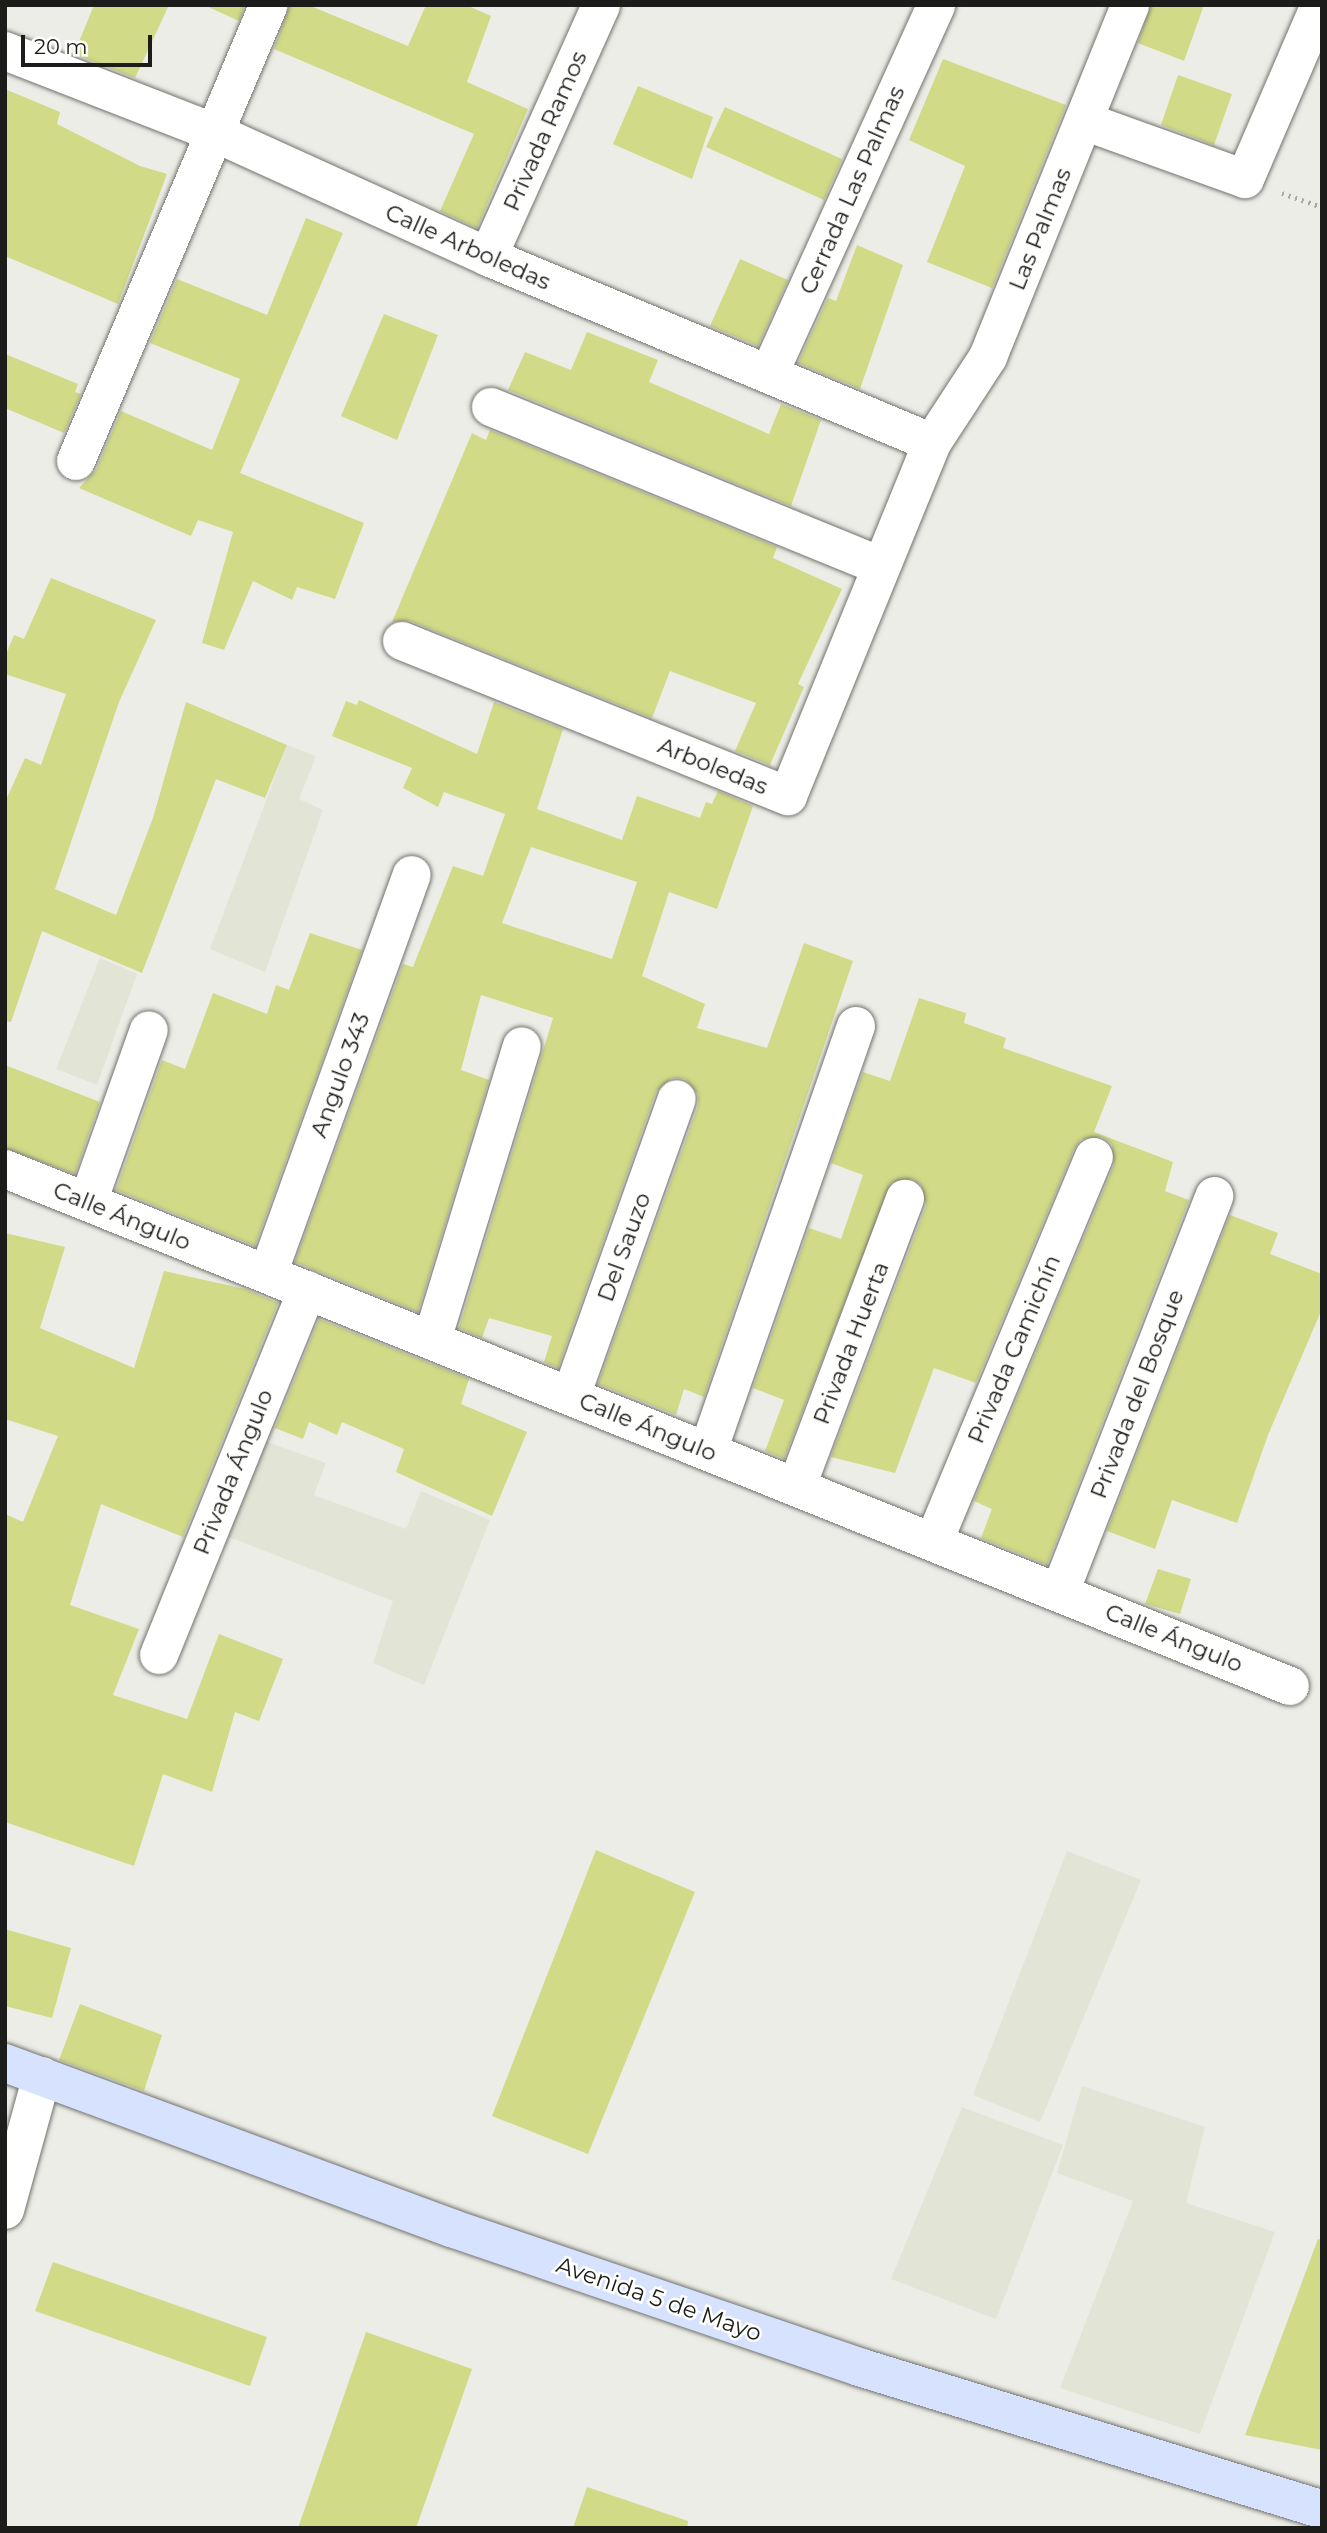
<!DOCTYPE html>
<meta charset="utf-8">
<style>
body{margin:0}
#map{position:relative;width:1327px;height:2533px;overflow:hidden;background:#edede7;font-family:Montserrat,sans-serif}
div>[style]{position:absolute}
.built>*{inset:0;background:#e2e4d6}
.building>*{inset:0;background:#d1da87}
.path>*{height:4.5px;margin-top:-2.25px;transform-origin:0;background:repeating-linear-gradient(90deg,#a9a9a4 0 2px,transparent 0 7px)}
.roads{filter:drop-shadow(0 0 2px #72736d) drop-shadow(0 0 2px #72736d)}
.minor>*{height:38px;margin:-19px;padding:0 19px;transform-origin:19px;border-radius:19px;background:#fff}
.major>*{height:38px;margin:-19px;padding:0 19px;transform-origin:19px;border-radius:19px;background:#d6e2fe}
span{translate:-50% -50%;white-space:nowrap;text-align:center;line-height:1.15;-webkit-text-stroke:5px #fffffe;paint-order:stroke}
.street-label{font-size:23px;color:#1c1c1a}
.frame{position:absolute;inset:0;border:7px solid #1c1c1a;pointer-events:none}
.scale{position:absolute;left:21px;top:35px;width:131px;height:32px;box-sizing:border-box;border:4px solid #1c1c1a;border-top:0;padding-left:9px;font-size:21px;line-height:24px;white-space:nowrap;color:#1c1c1a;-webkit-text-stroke:5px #fffffe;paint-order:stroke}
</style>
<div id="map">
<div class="built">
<i style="clip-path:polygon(287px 745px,316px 756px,299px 799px,323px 810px,265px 972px,210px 949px)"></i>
<i style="clip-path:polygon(100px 958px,137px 974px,97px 1085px,56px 1069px)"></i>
<i style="clip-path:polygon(262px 1440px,326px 1463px,314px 1495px,406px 1529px,421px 1491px,490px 1520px,424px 1685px,373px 1663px,393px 1601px,224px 1535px)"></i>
<i style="clip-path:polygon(1067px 1851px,1141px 1880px,1040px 2122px,973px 2095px)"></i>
<i style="clip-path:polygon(1082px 2086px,1205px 2127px,1186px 2203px,1275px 2232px,1200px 2434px,1060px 2388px,1133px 2201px,1057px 2173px)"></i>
<i style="clip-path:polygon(962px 2107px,1063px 2145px,996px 2319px,891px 2279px)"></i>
</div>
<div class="building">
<i style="clip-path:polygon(94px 5px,169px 5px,135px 78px,74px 54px)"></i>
<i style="clip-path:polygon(204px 5px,245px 5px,239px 21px)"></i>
<i style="clip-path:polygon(290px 5px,308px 5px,408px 46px,426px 5px,466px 5px,491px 16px,467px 82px,528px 109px,477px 228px,440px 211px,474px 134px,274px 49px)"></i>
<i style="clip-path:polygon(1151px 5px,1204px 5px,1184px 61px,1138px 43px)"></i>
<i style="clip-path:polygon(943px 59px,1066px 105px,992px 288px,927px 262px,965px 166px,909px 140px)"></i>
<i style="clip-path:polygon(1178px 75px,1232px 94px,1214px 145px,1161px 125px)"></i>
<i style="clip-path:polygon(638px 86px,713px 117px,692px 179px,613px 144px)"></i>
<i style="clip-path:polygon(5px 89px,60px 112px,57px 124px,140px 166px,167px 174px,118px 304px,5px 256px)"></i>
<i style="clip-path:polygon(725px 107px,842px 159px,824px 200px,706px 147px)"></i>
<i style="clip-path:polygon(306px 218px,343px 233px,240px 473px,364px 523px,335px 599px,297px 587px,292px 600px,253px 581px,224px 650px,202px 643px,233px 532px,198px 520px,191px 536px,79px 488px,96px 470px,121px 411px,212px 450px,240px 379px,150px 343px,177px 279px,267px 315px)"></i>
<i style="clip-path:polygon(857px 245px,903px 265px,860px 389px,798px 363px,828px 298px,836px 301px)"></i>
<i style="clip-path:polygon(740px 259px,788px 280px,758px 346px,710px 326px)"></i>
<i style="clip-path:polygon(384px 314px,438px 335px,397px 440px,341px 416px)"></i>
<i style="clip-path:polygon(587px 332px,658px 360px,649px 382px,769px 434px,781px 404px,821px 420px,791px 506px,508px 390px,525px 352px,571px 370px)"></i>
<i style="clip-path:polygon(5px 354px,78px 384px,75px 392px,81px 394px,64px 433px,5px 408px)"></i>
<i style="clip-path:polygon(490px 430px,777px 547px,773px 558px,842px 589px,798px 684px,804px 687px,770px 765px,735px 751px,756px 703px,670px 671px,652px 718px,410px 621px,392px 622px,472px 433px,486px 440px)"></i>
<i style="clip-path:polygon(51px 578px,156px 620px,119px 702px,55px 889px,116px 915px,153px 818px,186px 702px,287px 745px,265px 798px,216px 779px,142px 973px,42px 931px,11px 1022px,5px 1021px,5px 802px,25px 758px,41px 765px,66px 694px,5px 674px,5px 657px,14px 635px,24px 639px)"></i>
<i style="clip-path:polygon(evenodd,359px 700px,477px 754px,494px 702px,563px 729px,537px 809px,622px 840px,637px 796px,700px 818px,706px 802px,712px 804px,718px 791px,753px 806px,717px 909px,669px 892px,642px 976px,705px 1004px,697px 1028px,767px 1048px,804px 943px,853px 961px,704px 1397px,684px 1389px,676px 1415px,598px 1384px,698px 1106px,698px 1094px,685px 1079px,672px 1078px,656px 1092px,558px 1368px,544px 1362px,552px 1336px,489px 1318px,482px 1338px,459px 1328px,553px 1018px,481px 995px,461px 1070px,489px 1080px,418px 1312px,295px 1262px,403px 964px,413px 967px,453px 866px,483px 876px,505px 814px,444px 792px,438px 807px,403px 788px,412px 768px,332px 736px,346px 701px,357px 705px,359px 700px,531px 847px,637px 882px,612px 959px,502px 923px,531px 847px)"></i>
<i style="clip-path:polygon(310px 933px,362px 950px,255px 1246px,116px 1190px,162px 1060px,185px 1069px,213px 993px,267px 1014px,276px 985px,289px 990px)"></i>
<i style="clip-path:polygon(919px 998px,966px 1013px,964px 1023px,1006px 1038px,1003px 1048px,1112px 1086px,1094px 1132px,1173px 1162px,1165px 1191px,1189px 1200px,1047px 1565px,981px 1538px,992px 1509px,974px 1501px,1114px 1165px,1112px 1144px,1102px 1137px,1081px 1139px,1074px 1149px,976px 1383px,934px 1368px,895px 1473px,831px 1457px,926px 1206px,922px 1186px,913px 1179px,891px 1183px,784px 1459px,765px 1451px,784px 1400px,753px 1388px,809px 1228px,841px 1239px,863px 1175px,831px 1163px,863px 1072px,890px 1081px)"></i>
<i style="clip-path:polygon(5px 1065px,100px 1102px,75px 1174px,5px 1148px)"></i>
<i style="clip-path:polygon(1230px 1215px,1278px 1233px,1270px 1254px,1322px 1274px,1322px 1309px,1268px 1435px,1237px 1523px,1172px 1500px,1155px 1549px,1107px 1531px)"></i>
<i style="clip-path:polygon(5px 1233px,65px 1247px,40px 1328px,134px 1368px,164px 1271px,245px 1289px,278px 1303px,183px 1537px,101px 1504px,70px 1605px,139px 1629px,113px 1695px,187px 1719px,219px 1634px,283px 1659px,259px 1721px,235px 1712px,212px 1792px,163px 1774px,134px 1866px,5px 1822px,5px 1514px,23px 1522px,58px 1436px,5px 1419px)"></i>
<i style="clip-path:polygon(319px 1319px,469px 1379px,461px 1404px,527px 1432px,492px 1516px,396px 1472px,404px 1449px,342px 1422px,337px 1435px,309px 1422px,303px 1439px,275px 1428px)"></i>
<i style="clip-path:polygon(1158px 1569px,1191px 1579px,1180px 1614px,1145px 1604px)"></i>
<i style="clip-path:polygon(596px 1850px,695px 1892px,588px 2154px,492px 2116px)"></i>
<i style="clip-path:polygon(5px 1929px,71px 1948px,52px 2018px,5px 2006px)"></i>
<i style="clip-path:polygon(80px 2004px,162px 2035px,144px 2091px,59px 2060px)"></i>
<i style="clip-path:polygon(1318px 2239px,1322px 2240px,1322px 2450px,1245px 2435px)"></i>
<i style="clip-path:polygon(53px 2262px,267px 2337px,250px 2386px,35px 2311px)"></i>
<i style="clip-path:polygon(366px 2332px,472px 2369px,416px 2528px,298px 2528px)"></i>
<i style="clip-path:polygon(587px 2487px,688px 2521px,687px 2528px,573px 2528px)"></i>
</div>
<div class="path">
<i style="left:1282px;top:193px;width:42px;rotate:19.3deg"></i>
</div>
<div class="roads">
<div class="minor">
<i style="left:5px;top:51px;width:223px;rotate:21.3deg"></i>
<i style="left:213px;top:132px;width:302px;rotate:24.4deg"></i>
<i style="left:488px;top:257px;width:481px;rotate:22.7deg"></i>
<i style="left:1084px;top:121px;width:171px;rotate:19.8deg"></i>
<i style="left:1245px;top:179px;width:189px;rotate:-66.7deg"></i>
<i style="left:488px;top:257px;width:276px;rotate:-65.8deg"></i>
<i style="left:769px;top:374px;width:405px;rotate:-65.6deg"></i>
<i style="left:491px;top:407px;width:420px;rotate:22.2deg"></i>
<i style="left:76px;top:461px;width:495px;rotate:-67.1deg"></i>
<i style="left:402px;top:641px;width:416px;rotate:21.9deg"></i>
<i style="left:788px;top:796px;width:381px;rotate:-67.8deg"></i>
<i style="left:932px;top:443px;width:103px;rotate:-56.9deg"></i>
<i style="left:988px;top:357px;width:380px;rotate:-68deg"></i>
<i style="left:5px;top:1169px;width:1385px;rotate:21.92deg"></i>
<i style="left:88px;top:1202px;width:182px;rotate:-70.5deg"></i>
<i style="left:268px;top:1274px;width:424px;rotate:-70.2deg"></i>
<i style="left:432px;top:1340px;width:307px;rotate:-73deg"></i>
<i style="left:571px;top:1396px;width:315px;rotate:-70.4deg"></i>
<i style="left:708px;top:1451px;width:450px;rotate:-70.8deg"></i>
<i style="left:797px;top:1486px;width:307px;rotate:-69.4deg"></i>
<i style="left:934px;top:1541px;width:416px;rotate:-67.4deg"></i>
<i style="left:1060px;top:1592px;width:425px;rotate:-68.7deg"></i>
<i style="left:159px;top:1655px;width:394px;rotate:-67.9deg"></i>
<i style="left:5px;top:2210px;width:139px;rotate:-74.6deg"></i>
</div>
<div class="major">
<i style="left:5px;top:2063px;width:476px;rotate:20.3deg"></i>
<i style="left:451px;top:2228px;width:431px;rotate:18.8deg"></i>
<i style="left:859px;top:2367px;width:484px;rotate:17.1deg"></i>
</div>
</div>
<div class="street-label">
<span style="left:545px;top:131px;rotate:-66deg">Privada Ramos</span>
<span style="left:852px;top:190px;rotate:-66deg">Cerrada Las Palmas</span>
<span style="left:1040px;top:229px;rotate:-68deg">Las Palmas</span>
<span style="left:468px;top:247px;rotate:24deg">Calle Arboledas</span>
<span style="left:713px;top:766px;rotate:22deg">Arboledas</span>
<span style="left:340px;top:1075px;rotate:-70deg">Angulo 343</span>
<span style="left:122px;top:1216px;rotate:22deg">Calle Ángulo</span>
<span style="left:624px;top:1247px;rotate:-70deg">Del Sauzo</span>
<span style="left:851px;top:1343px;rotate:-69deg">Privada Huerta</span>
<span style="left:1014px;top:1349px;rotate:-67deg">Privada Camichín</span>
<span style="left:1137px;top:1394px;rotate:-69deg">Privada del Bosque</span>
<span style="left:648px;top:1427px;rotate:22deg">Calle Ángulo</span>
<span style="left:233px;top:1472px;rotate:-68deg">Privada Ángulo</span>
<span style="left:1174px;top:1638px;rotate:22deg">Calle Ángulo</span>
<span style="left:659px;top:2299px;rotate:19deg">Avenida 5 de Mayo</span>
</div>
<div class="frame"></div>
<div class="scale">20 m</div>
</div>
